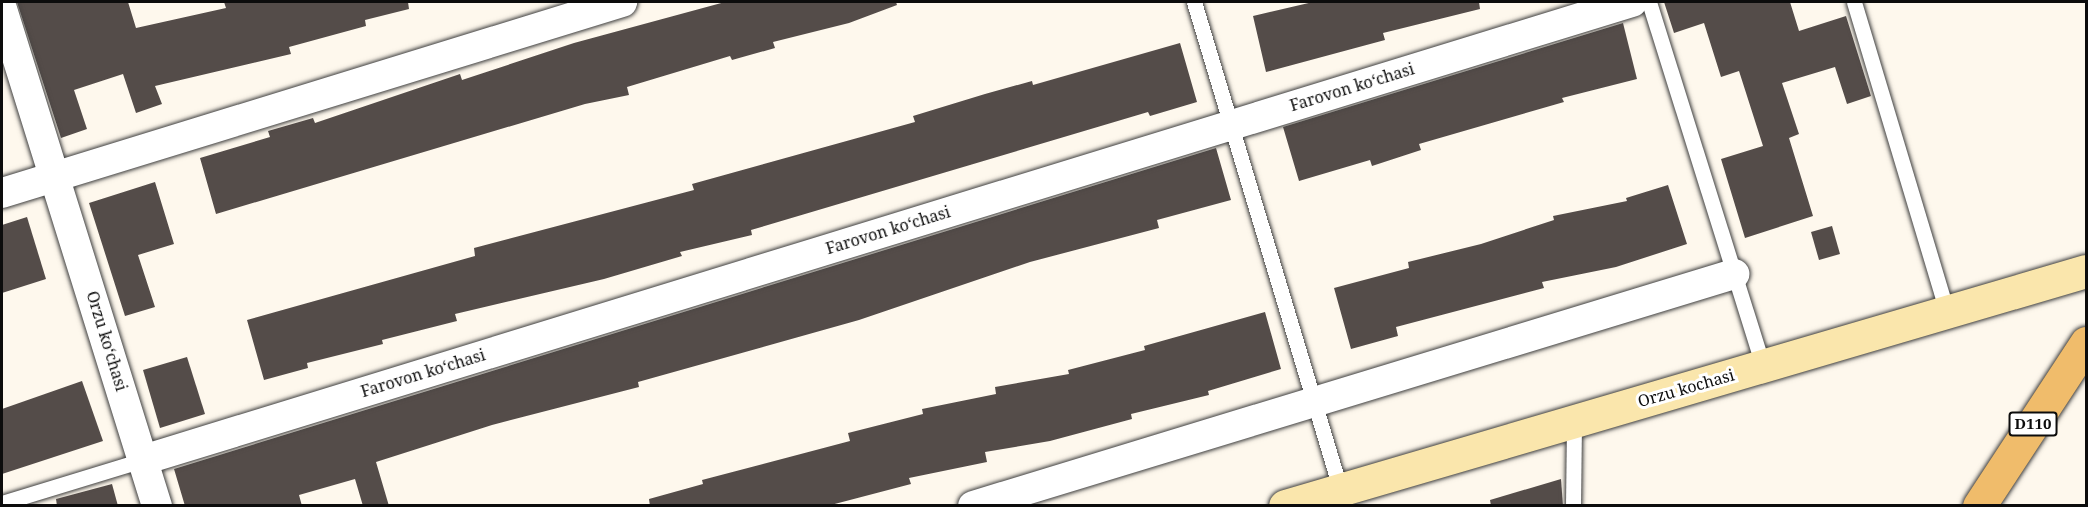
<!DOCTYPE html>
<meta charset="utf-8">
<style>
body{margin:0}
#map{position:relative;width:2088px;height:507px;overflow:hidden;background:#fef8ed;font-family:"Noto Serif",serif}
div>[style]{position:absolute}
.building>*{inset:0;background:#544c49}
.roads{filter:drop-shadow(0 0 2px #3f3f3f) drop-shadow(0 0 2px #3f3f3f)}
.lane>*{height:15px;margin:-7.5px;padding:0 7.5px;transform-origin:7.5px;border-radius:7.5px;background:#fff}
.street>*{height:30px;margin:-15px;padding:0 15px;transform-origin:15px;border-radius:15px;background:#fff}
.secondary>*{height:33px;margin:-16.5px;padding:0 16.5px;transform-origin:16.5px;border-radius:16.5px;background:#fae6ac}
.primary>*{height:33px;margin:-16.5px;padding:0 16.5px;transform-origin:16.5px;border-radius:16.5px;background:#f0bc6b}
span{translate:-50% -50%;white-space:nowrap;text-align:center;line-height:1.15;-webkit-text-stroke:6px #fff;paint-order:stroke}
.shield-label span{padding:2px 4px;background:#fff;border:2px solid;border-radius:4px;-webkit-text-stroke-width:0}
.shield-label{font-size:15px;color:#0c0c0c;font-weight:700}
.street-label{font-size:16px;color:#0c0c0c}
.frame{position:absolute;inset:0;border:3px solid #0c0c0c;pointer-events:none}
</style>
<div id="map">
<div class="building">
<i style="clip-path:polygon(17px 2px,128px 2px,136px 28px,226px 8px,224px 2px,408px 2px,409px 9px,365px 20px,366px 26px,289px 47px,291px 54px,155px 86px,162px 104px,136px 113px,123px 74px,74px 90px,87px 129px,61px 138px)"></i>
<i style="clip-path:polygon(725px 2px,896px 2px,897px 5px,849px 23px,773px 42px,775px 48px,732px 60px,730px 56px,627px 87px,629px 95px,585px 104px,216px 214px,200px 158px,270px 137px,268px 131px,313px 118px,315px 123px,460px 74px,462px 80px,574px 43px)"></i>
<i style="clip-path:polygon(1313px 2px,1479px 2px,1480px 9px,1383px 33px,1385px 40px,1266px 72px,1253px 16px)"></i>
<i style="clip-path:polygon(1664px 2px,1790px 2px,1799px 31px,1846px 16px,1871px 96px,1847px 104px,1835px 67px,1782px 83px,1799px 134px,1789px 138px,1813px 216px,1745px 238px,1721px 159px,1763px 146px,1739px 71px,1721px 77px,1704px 23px,1674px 33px)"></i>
<i style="clip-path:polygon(1623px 23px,1637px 79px,1562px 98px,1564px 102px,1419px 144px,1421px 150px,1372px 166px,1370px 160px,1299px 181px,1283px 127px)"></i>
<i style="clip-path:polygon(1180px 43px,1197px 102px,1150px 116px,1148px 112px,751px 230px,752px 235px,680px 252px,682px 256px,604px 279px,455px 314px,457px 321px,382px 340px,383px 344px,307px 363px,308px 368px,264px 380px,247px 320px,475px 256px,474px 248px,694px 190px,692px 184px,915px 122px,913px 116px,985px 94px,1032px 81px,1033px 85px)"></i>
<i style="clip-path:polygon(1216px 148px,1231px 200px,1157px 220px,1159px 228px,1030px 262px,859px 320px,638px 382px,639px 387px,492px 425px,376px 462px,389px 506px,363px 506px,355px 479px,299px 495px,302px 506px,185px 506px,174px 469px)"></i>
<i style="clip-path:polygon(155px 182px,174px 244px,138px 255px,155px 307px,125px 316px,89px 203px)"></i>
<i style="clip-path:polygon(1668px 185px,1687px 244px,1616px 267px,1542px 282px,1544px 288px,1396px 327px,1398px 336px,1351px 349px,1334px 288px,1409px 268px,1408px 262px,1481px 244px,1554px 220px,1553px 216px,1627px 201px,1626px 198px)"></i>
<i style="clip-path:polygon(27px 217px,46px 279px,2px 293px,2px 225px)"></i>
<i style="clip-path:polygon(1832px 226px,1840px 254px,1819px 260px,1811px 232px)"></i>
<i style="clip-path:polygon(1265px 312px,1281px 369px,1208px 391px,1209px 395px,1131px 414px,1132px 419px,1050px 441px,985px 452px,987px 462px,909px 478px,911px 484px,827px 506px,650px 506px,649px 499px,703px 484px,702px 480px,850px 441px,848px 433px,923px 414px,922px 409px,996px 394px,995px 387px,1069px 374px,1068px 370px,1145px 350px,1144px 346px)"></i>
<i style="clip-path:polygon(187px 357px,205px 414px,160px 428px,143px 370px)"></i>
<i style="clip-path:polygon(82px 381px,103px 441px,2px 474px,2px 409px)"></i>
<i style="clip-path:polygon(1561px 479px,1563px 506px,1491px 506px,1490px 500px)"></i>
<i style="clip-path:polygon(112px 484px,118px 506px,57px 506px,56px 499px)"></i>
</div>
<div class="roads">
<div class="lane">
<i style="left:1194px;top:2px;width:507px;rotate:73.28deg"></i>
<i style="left:1649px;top:2px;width:381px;rotate:72.6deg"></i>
<i style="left:1854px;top:2px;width:324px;rotate:73.3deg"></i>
<i style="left:2px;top:503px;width:147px;rotate:-17deg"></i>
<i style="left:1573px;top:506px;width:86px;rotate:-89.3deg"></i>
</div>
<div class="street">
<i style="left:2px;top:9px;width:521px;rotate:72.68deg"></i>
<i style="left:2px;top:193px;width:649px;rotate:-17.12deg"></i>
<i style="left:143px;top:460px;width:1558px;rotate:-17.1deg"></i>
<i style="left:973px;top:506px;width:796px;rotate:-16.95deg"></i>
</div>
<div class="secondary">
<i style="left:1285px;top:506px;width:835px;rotate:-16.35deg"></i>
</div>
<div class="primary">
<i style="left:1979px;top:506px;width:195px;rotate:-56.7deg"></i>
</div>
</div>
<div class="shield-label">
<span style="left:2033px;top:424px">D110</span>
</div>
<div class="street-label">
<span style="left:1352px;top:87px;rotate:-17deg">Farovon koʻchasi</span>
<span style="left:888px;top:230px;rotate:-17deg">Farovon koʻchasi</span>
<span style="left:107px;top:341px;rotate:73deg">Orzu koʻchasi</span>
<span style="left:423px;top:373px;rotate:-17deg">Farovon koʻchasi</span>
<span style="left:1686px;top:388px;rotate:-16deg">Orzu kochasi</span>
</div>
<div class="frame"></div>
</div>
